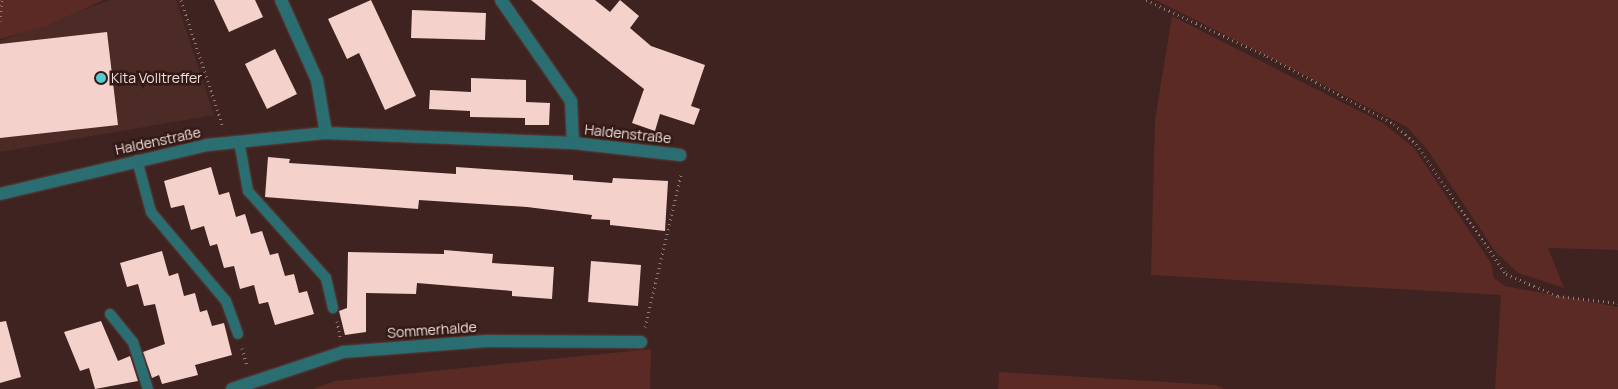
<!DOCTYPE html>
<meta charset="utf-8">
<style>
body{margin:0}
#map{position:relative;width:1618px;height:389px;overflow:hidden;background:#3e2320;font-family:Manrope,sans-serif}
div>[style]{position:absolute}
.built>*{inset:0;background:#4c2a26}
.green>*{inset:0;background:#5b2a24}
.building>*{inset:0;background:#f5d1cb}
.path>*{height:3px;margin-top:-1.5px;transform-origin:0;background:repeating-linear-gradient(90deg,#917a77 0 1px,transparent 0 5px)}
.roads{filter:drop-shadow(0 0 1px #5a413e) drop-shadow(0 0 1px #5a413e)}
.service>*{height:10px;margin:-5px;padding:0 5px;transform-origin:5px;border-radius:5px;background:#2a6e72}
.minor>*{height:12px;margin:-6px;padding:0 6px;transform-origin:6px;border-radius:6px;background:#2a6e72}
.dots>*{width:14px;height:14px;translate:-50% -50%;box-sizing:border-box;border:2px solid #331a16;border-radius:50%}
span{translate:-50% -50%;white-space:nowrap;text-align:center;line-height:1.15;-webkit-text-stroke:5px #331a16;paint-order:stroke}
.poi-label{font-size:14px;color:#f0dedb}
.left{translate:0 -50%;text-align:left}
.street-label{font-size:14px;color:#f0dedb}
</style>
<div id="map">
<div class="built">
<i style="clip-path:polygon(110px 0,176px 0,214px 115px,0 152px,0 41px)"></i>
</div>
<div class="green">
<i style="clip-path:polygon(0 0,104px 0,46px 26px,0 39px)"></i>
<i style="clip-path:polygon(1156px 0,1618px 0,1618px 250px,1548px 248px,1564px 288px,1518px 273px,1495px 251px,1426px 148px,1407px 127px)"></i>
<i style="clip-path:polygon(1172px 16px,1383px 123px,1414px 148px,1491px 263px,1494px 278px,1505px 286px,1618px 307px,1618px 389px,1495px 389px,1501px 295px,1151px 275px,1155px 120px)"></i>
<i style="clip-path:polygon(651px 349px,650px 389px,313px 389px,335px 381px)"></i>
<i style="clip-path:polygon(999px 372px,1216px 385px,1224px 389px,998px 389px)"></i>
</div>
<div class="building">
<i style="clip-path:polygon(214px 0,255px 0,263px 17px,229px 32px)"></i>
<i style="clip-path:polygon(371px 0,416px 96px,385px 110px,359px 53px,347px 59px,328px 19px)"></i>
<i style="clip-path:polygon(531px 0,595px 0,610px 12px,620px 0,639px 16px,630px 28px,651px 46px,705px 65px,691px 106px,700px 109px,694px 125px,660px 114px,655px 131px,632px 123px,644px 89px)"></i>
<i style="clip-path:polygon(412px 10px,486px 13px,485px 40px,411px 38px)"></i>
<i style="clip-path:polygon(107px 32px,118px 125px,0 138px,0 44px)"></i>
<i style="clip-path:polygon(275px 49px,297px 94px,267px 109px,245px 64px)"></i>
<i style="clip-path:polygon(471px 78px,526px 80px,526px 102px,550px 103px,549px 125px,525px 125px,525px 118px,470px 117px,470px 111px,429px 109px,430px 90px,471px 92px)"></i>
<i style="clip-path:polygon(268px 157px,290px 159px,289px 163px,456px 174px,456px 167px,573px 175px,573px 180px,612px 183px,613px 178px,668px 181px,665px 231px,610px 225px,610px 220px,591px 219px,592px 215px,527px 207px,419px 200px,418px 209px,265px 197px)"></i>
<i style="clip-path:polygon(211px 167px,219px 195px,229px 192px,236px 217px,245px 214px,251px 234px,262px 231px,270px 255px,278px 253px,285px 276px,294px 274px,299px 293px,307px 291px,314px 314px,275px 325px,268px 302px,259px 304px,254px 285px,240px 289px,234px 266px,224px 268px,217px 244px,210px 246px,204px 226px,191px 230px,184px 205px,171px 208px,164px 181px)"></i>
<i style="clip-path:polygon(444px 250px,493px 254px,492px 263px,554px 267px,552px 299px,512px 296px,512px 291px,417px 283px,416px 294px,366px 293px,366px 332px,345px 335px,339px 311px,347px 308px,348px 252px,444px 254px)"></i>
<i style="clip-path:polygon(162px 251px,169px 276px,178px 273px,184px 296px,195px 293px,200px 312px,207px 310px,212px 326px,224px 323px,232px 355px,195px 365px,198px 375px,162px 384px,159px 375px,152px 378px,143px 352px,165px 344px,155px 304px,144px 306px,138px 284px,127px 287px,120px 263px)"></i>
<i style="clip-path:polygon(591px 261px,641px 265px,638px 306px,588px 302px)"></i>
<i style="clip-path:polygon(6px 321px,21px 377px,0 383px,0 322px)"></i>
<i style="clip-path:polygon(101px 321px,118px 361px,130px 356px,138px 381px,95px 389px,89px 368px,80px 371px,64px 332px)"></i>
</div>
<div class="path">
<i style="left:181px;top:0;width:134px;rotate:71.7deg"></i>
<i style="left:1146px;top:0;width:133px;rotate:24.8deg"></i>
<i style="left:1267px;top:56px;width:144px;rotate:28.2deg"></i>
<i style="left:1394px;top:124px;width:30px;rotate:42deg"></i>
<i style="left:1416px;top:144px;width:158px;rotate:55.3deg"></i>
<i style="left:1506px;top:274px;width:56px;rotate:22.9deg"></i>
<i style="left:1558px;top:296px;width:60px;rotate:6.7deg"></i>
<i style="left:0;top:21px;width:21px;rotate:-85deg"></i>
<i style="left:337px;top:321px;width:16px;rotate:79deg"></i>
<i style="left:645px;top:327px;width:160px;rotate:-76.7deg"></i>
<i style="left:242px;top:348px;width:19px;rotate:74deg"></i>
</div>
<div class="roads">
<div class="service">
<i style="left:239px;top:141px;width:51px;rotate:79.8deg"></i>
<i style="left:248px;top:191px;width:117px;rotate:48.1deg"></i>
<i style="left:326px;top:278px;width:31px;rotate:77deg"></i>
<i style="left:137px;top:160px;width:54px;rotate:74.9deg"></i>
<i style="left:151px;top:212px;width:116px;rotate:49.9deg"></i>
<i style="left:226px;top:301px;width:35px;rotate:70deg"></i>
<i style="left:110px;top:314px;width:36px;rotate:51deg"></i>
<i style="left:133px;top:342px;width:49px;rotate:72.3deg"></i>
</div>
<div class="minor">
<i style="left:281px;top:0;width:88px;rotate:65.8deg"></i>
<i style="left:317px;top:80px;width:54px;rotate:80.4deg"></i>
<i style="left:501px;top:0;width:123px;rotate:55.3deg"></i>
<i style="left:571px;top:101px;width:42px;rotate:87.3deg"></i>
<i style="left:0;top:194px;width:213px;rotate:-13.3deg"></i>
<i style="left:207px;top:145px;width:120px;rotate:-5.8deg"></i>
<i style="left:326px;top:133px;width:247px;rotate:2.3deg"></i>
<i style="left:573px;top:143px;width:108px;rotate:6.4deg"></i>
<i style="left:232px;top:389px;width:117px;rotate:-18.4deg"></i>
<i style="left:343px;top:352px;width:144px;rotate:-4.4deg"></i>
<i style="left:487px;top:341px;width:154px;rotate:0.4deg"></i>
</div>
</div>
<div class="dots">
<i style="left:101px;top:78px;background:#51ccd3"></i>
</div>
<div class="poi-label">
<span class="left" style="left:111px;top:78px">Kita Volltreffer</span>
</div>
<div class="street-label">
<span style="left:628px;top:134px;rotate:6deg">Haldenstraße</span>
<span style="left:158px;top:141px;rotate:-12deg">Haldenstraße</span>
<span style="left:432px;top:330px;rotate:-4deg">Sommerhalde</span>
</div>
</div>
